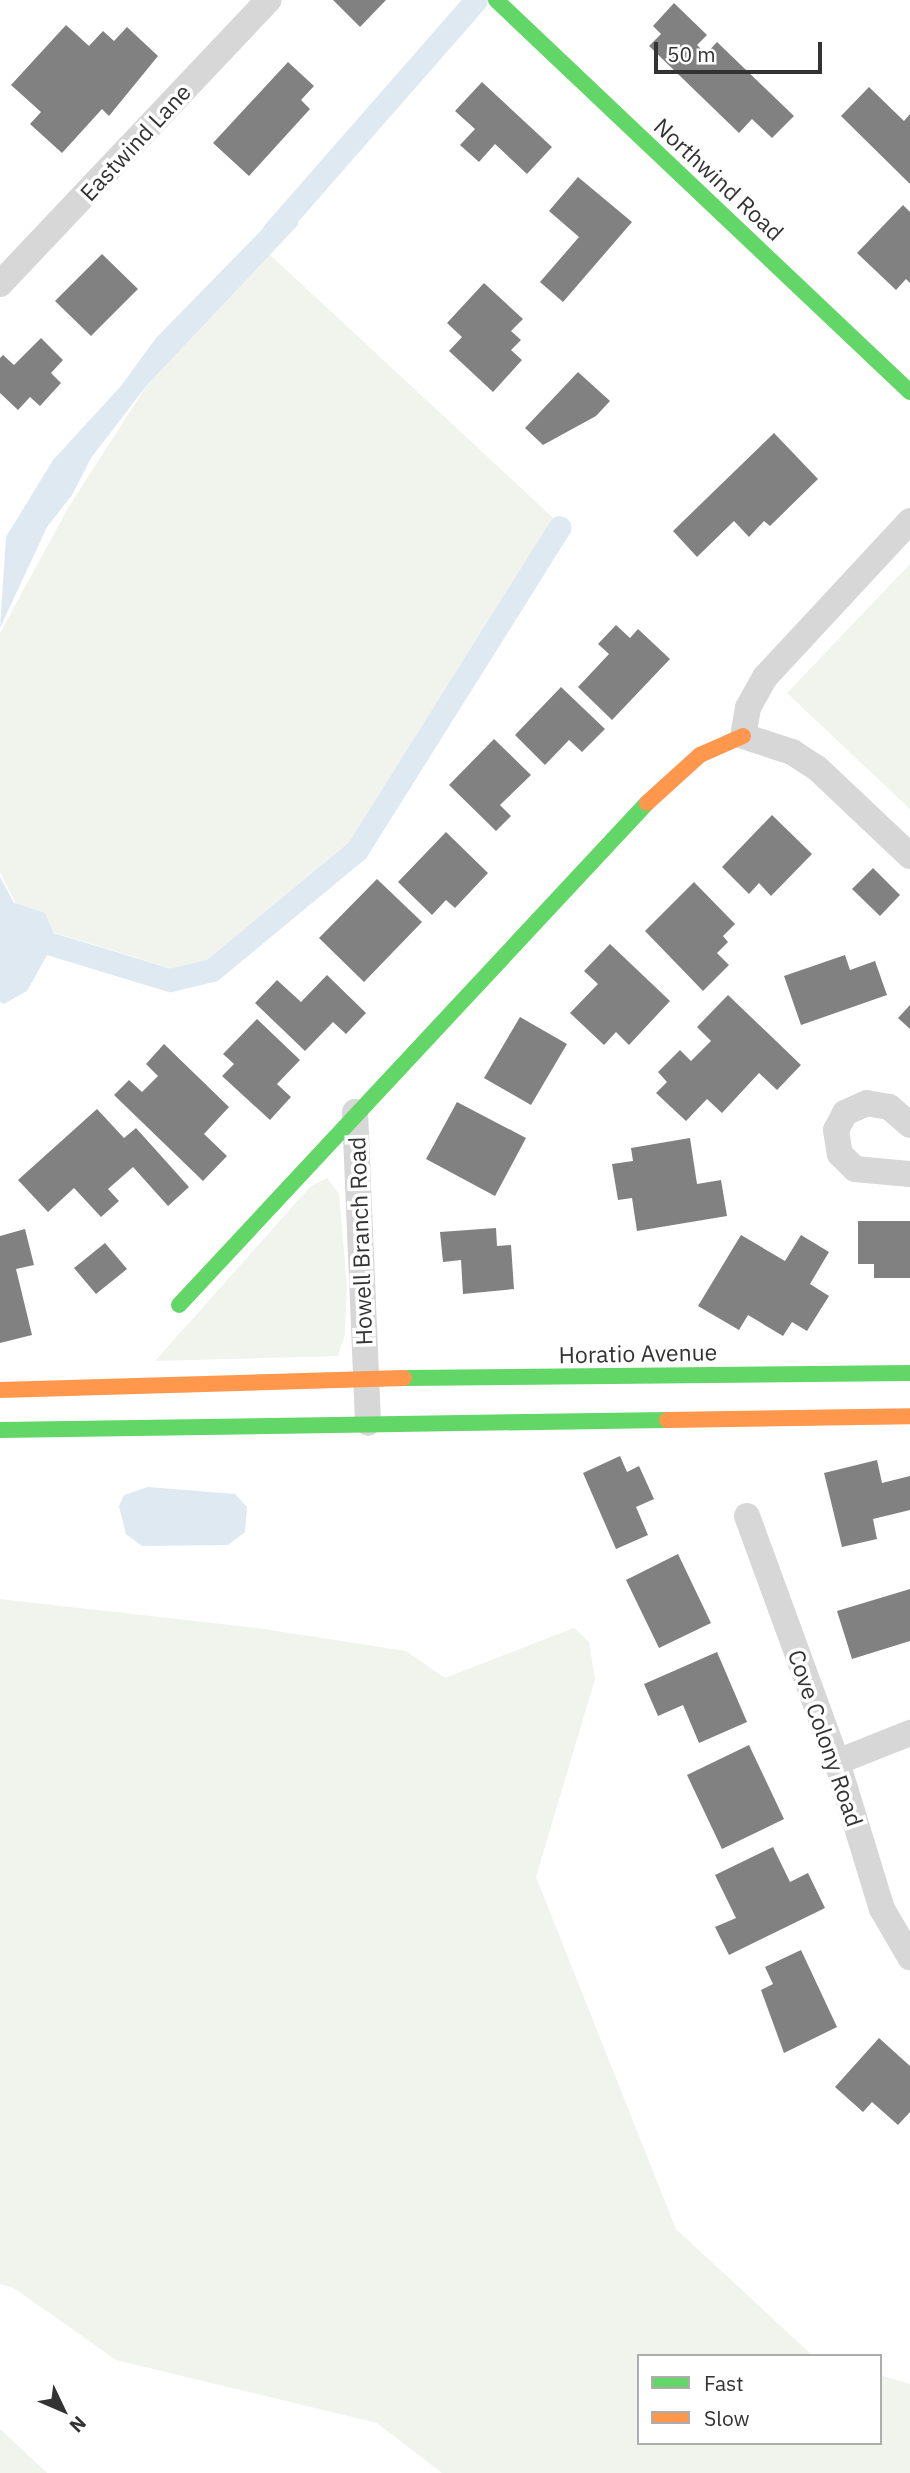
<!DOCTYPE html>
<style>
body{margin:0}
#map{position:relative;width:910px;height:2473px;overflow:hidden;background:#fff;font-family:"IBM Plex Sans",sans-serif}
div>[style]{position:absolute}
.green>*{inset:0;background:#f0f4ed}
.water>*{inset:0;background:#dee9f2}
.canal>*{height:23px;margin:-11.5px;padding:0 11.5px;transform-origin:11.5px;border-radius:11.5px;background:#dee9f2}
.building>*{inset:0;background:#818181}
.street>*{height:26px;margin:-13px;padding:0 13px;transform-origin:13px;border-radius:13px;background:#d7d7d7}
.fast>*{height:16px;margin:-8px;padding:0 8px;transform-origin:8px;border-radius:8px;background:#63d668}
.slow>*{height:16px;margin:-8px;padding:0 8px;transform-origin:8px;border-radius:8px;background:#ff974d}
span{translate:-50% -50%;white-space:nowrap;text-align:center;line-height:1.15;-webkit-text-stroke:7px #fff;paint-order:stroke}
.street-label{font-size:23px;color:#333}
.legend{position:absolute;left:637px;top:2354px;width:245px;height:91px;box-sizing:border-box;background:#fff;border:2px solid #adadad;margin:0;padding:9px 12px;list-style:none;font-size:21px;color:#333}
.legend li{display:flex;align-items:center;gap:14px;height:35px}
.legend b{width:35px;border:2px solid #adadad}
.north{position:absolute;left:28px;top:2375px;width:70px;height:70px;-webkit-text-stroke:5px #fff;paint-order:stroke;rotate:134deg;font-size:19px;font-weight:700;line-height:28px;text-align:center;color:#333}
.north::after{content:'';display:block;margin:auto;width:24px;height:32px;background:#333;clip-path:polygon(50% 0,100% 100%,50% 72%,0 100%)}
.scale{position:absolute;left:654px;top:42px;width:168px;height:32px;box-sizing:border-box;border:4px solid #333;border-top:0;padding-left:9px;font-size:21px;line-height:24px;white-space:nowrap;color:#333;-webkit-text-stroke:5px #fff;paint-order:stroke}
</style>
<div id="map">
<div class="green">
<i style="clip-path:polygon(268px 253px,564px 528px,358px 849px,203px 978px,26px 924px,0 872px,0 633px,68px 508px,147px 385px)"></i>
<i style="clip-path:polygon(910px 564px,910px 809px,787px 693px)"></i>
<i style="clip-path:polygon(327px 1178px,339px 1194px,347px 1285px,345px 1334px,338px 1356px,155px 1361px,310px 1187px)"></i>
<i style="clip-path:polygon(0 1599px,264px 1629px,406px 1651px,445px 1678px,574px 1628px,589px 1642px,595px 1679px,536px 1877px,676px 2229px,813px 2356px,639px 2356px,639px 2443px,880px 2443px,880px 2375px,910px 2384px,910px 2473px,442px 2473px,377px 2423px,116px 2360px,14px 2288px,0 2284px)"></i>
<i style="clip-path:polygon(0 2429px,47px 2473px,0 2473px)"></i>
</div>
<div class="water">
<i style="clip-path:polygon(284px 207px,298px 210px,298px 225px,147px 385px,91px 458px,72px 495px,47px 527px,0 628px,6px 537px,53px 460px,121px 386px,156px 338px)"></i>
<i style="clip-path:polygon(0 877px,14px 903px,45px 913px,56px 939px,27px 991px,4px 1004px,0 1002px)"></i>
<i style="clip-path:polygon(148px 1487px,235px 1494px,247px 1507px,245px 1532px,228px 1545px,142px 1546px,126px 1534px,119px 1506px,124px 1495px)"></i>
</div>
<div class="canal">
<i style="left:273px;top:232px;width:308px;rotate:-48.8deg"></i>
<i style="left:25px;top:936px;width:152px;rotate:16.9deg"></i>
<i style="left:170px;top:980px;width:43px;rotate:-13.4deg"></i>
<i style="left:212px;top:970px;width:188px;rotate:-39.6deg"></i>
<i style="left:357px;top:850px;width:381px;rotate:-57.9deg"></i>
</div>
<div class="building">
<i style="clip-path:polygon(333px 0,386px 0,360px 27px)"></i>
<i style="clip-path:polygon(674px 3px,707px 35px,697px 45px,706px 54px,717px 42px,794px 116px,772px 138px,752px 119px,739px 133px,649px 46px,661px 34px,653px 26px)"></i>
<i style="clip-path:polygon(66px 25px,89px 46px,103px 31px,114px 41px,127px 27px,158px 56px,109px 116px,102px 109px,62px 153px,30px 124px,41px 112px,11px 85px)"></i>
<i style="clip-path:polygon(288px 62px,314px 86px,301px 100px,310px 109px,249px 176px,213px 143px)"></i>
<i style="clip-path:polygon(482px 82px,552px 147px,527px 174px,495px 144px,479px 162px,460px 145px,475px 129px,455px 111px)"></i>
<i style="clip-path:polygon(869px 87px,904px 121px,910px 114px,910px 184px,841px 116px)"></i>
<i style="clip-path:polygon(578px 177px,632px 222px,563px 302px,540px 282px,579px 237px,549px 211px)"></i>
<i style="clip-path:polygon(903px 205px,910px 212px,910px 283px,906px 279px,896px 290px,857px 253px)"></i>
<i style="clip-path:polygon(102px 254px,138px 289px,91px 336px,55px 301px)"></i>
<i style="clip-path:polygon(484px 283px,523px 319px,511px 331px,521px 340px,511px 350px,522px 360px,493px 392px,449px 351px,462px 337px,447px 323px)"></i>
<i style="clip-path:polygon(41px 338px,63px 360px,51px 373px,61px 383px,40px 406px,30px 397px,18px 410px,0 393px,0 358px,3px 355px,14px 365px)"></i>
<i style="clip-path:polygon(578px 372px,610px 401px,596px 416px,543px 445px,525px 428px)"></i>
<i style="clip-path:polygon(774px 433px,818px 479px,770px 526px,764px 521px,749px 537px,734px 521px,697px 557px,673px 531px)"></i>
<i style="clip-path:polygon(616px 625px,630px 638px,638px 629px,670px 659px,612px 720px,578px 687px,609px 654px,598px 644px)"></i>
<i style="clip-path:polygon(561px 687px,605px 729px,582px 752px,569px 740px,545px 765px,515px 735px)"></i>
<i style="clip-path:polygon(494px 739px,531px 775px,500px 805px,511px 816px,496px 831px,449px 785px)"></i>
<i style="clip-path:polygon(772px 815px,812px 854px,771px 896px,759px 883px,749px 894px,722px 867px)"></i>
<i style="clip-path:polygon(446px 832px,488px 873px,455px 908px,446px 900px,432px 915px,398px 882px)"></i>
<i style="clip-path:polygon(873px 868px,900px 895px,880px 916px,852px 889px)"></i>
<i style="clip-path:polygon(377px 879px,422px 922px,364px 982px,319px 938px)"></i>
<i style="clip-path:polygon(694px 882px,735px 924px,723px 936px,728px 942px,717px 953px,729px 965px,703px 991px,645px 931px)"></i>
<i style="clip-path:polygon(610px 944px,670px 1001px,629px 1045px,616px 1032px,604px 1045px,570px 1013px,598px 984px,584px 971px)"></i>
<i style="clip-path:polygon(845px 955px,850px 970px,875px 961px,887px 995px,801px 1025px,784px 976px)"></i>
<i style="clip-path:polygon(327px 975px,366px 1013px,346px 1034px,333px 1022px,305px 1051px,255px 1003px,277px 980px,301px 1002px)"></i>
<i style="clip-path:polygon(728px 995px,801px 1065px,777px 1090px,759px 1073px,722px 1113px,707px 1099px,686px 1121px,656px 1093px,667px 1082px,658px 1072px,680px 1050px,691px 1061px,711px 1041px,697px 1027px)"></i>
<i style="clip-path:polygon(910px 1005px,910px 1029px,898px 1018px)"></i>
<i style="clip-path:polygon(520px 1017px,567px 1044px,531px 1105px,484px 1078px)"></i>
<i style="clip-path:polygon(257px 1019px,300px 1060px,277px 1084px,291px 1097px,270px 1120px,222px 1076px,234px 1064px,223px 1054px)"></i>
<i style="clip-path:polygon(164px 1044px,229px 1107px,204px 1134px,227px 1156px,203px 1181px,114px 1095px,129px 1080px,142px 1092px,158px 1076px,146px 1064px)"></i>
<i style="clip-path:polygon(457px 1102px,526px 1138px,495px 1196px,426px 1159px)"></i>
<i style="clip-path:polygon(97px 1109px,124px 1138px,136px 1128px,189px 1187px,168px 1206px,133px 1167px,108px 1189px,119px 1201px,101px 1217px,74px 1188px,48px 1212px,18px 1180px)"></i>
<i style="clip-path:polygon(690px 1138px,697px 1184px,721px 1180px,727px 1216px,637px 1231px,632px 1198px,618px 1200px,612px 1164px,633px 1161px,631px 1148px)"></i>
<i style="clip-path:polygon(858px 1221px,910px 1221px,910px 1278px,874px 1278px,874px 1264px,858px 1264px)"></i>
<i style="clip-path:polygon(496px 1228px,497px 1246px,511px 1245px,514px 1289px,463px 1294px,461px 1260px,443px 1262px,440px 1232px)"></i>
<i style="clip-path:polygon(25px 1229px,34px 1265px,16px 1269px,32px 1335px,0 1343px,0 1236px)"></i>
<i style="clip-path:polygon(741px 1235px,785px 1261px,801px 1235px,829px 1252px,810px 1284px,829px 1296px,807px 1331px,792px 1322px,783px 1336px,748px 1315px,739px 1330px,698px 1306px)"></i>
<i style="clip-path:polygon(105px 1243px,127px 1269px,96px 1294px,74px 1268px)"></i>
<i style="clip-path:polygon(620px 1456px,627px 1472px,639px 1466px,654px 1499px,636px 1507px,648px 1535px,616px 1549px,583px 1473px)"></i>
<i style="clip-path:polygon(877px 1460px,882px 1483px,910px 1476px,910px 1510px,873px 1519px,877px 1539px,842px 1547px,824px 1473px)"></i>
<i style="clip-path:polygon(678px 1554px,711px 1623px,659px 1648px,626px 1580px)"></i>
<i style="clip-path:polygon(910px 1589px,910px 1641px,852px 1659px,837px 1611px)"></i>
<i style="clip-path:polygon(717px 1652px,747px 1722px,699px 1743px,683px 1705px,658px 1716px,644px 1684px)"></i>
<i style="clip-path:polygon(749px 1745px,784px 1819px,722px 1849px,687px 1775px)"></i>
<i style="clip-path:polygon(773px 1847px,790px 1882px,808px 1873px,825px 1908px,729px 1955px,715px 1927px,736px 1918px,715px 1875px)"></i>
<i style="clip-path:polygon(801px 1950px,837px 2027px,784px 2053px,761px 1990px,773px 1984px,765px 1967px)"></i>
<i style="clip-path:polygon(879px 2038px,910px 2066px,910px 2112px,898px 2125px,872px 2102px,863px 2112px,835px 2087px)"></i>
</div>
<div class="street">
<i style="left:0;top:284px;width:391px;rotate:-46.6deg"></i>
<i style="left:910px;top:521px;width:213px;rotate:132.9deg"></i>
<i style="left:765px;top:677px;width:35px;rotate:119deg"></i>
<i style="left:748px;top:708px;width:28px;rotate:100deg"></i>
<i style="left:743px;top:736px;width:52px;rotate:18.1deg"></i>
<i style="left:792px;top:752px;width:30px;rotate:33deg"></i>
<i style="left:817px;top:768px;width:128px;rotate:43.4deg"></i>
<i style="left:355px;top:1112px;width:311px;rotate:87.6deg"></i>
<i style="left:910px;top:1125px;width:28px;rotate:-139deg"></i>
<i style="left:889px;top:1107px;width:22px;rotate:-170deg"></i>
<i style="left:867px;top:1103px;width:24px;rotate:156deg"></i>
<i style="left:845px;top:1113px;width:19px;rotate:118deg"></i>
<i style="left:836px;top:1130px;width:24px;rotate:81deg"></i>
<i style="left:840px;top:1154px;width:21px;rotate:45deg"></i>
<i style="left:855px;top:1169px;width:55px;rotate:5.2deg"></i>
<i style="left:747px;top:1516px;width:262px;rotate:69.9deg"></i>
<i style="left:837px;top:1762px;width:154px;rotate:73deg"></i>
<i style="left:882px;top:1909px;width:56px;rotate:59.7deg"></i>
<i style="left:837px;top:1762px;width:79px;rotate:-21.7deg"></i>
</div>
<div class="fast">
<i style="left:496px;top:0;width:570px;rotate:43.44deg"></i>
<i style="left:179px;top:1305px;width:686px;rotate:-47.01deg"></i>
<i style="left:404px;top:1378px;width:506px;rotate:-0.57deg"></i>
<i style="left:0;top:1430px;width:667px;rotate:-0.86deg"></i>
</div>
<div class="slow">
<i style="left:647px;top:803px;width:72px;rotate:-42.2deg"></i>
<i style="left:700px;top:755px;width:47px;rotate:-23.8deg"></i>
<i style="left:0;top:1390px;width:404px;rotate:-1.7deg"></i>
<i style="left:667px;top:1420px;width:243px;rotate:-0.9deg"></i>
</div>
<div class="street-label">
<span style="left:135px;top:142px;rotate:-47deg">Eastwind Lane</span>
<span style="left:719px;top:179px;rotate:43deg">Northwind Road</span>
<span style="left:360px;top:1241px;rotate:-92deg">Howell Branch Road</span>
<span style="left:638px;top:1353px;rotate:-1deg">Horatio Avenue</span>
<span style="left:826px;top:1738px;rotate:71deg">Cove Colony Road</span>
</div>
<ul class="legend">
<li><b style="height:9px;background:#63d668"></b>Fast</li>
<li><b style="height:9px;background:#ff974d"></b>Slow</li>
</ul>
<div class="north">N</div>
<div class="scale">50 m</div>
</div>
